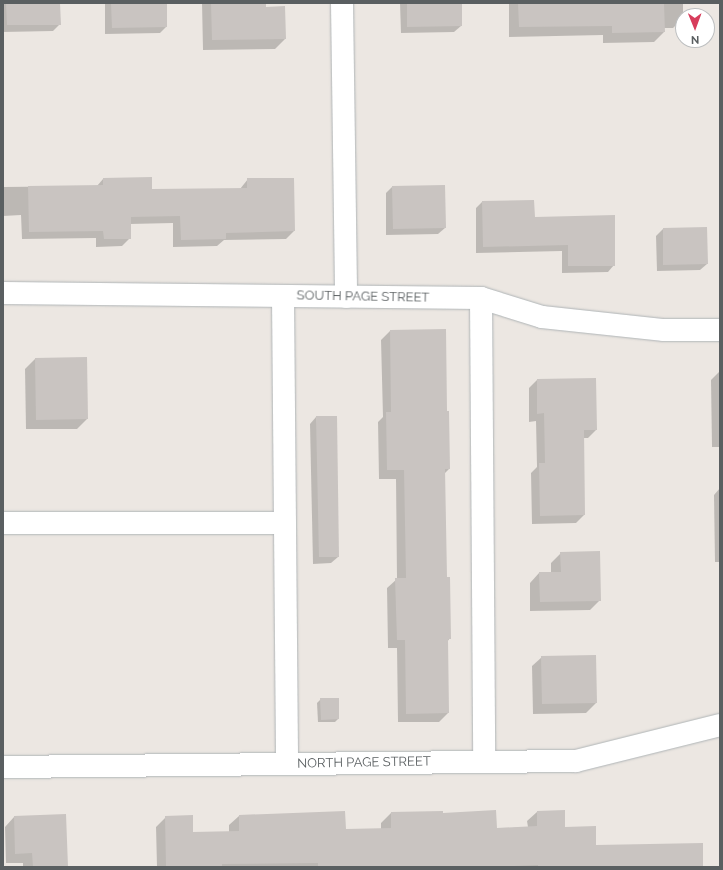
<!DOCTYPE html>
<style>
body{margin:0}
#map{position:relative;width:723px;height:870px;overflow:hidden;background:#ece7e2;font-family:Raleway,sans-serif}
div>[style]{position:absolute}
.shadow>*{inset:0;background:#0003}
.building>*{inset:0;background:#c9c4c1}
.roads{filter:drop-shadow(0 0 1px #afb4b6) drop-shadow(0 0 1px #afb4b6)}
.minor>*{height:22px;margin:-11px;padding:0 11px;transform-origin:11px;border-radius:11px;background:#fff}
span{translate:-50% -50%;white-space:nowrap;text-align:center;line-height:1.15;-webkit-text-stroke:3.5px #fff;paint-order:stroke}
.street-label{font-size:13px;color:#5a5f61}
.frame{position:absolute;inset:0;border:4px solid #5a5f61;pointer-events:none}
.north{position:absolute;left:675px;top:8px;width:40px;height:40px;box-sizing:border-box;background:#fff;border:1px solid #bdbfc0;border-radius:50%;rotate:179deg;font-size:11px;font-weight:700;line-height:16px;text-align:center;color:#5a5f61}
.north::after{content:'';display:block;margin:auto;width:14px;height:18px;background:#d73d5c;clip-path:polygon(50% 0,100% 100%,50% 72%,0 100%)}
</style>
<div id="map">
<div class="shadow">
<i style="clip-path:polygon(3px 3px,59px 3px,60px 24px,53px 31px,3px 32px)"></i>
<i style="clip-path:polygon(105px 3px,166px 3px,166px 27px,160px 33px,105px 34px)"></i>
<i style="clip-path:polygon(202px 3px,265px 3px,265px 8px,285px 39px,275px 49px,203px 50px)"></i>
<i style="clip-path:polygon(400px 3px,461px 3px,461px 26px,454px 32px,401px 33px)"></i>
<i style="clip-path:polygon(509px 3px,683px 3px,683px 18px,673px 28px,664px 28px,664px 32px,654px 42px,603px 43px,603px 35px,509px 37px)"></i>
<i style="clip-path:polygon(151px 178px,151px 190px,240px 189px,248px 179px,293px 179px,294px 231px,286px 239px,224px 240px,217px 246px,173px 247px,173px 223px,130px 224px,130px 238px,122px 246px,96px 247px,96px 238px,22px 239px,21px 215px,3px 216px,3px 187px,97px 186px,103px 179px)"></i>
<i style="clip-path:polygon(392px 187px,445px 228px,438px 234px,386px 235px,386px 193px)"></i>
<i style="clip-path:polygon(482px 202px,534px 218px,614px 265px,608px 272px,562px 273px,562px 251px,476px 253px,476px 208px)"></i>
<i style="clip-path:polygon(663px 229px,707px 264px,700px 270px,657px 271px,656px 236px)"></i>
<i style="clip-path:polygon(390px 331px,446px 412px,449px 469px,444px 474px,446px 578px,450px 638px,447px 642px,448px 713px,439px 722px,398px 722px,397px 648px,388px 648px,387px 588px,397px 579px,396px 479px,379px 479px,378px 422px,383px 417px,381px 340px)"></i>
<i style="clip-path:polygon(86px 358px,87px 419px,77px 429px,26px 429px,25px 369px,35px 359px)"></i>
<i style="clip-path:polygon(720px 371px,720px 447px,712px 447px,711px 380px)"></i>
<i style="clip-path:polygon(537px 380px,596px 430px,588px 438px,583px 438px,584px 515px,576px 523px,532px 524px,531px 473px,537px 467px,536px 421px,529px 422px,529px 388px)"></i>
<i style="clip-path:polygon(316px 417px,338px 557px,331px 563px,313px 564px,310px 424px)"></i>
<i style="clip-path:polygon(720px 488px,720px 562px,715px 562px,714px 495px)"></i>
<i style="clip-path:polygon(561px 553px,600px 600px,590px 610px,530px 611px,530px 583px,539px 573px,551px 573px,551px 563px)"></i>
<i style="clip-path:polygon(542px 657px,596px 703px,586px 713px,533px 714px,532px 666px)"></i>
<i style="clip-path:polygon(321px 699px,338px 719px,335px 722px,318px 722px,317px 703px)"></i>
<i style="clip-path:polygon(537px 812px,595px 846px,702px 867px,157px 867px,156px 827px,166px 817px,192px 833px,229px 833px,229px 825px,239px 816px,345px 830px,381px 829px,381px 823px,391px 813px,442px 814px,496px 829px,528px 827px,527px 821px)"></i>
<i style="clip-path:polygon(14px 817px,67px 867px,23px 867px,23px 863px,6px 863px,5px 827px)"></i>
</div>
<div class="building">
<i style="clip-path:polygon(6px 3px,60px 3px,61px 25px,7px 25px)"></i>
<i style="clip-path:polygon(111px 3px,167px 3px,167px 27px,112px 28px)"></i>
<i style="clip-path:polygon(211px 3px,266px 3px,266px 7px,285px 6px,286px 39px,212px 40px)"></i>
<i style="clip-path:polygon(407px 3px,462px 3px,462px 26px,407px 27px)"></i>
<i style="clip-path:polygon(518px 3px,664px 3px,665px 32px,612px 33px,612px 26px,519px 27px)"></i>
<i style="clip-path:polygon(152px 177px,152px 189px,247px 188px,247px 178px,294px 178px,295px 231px,226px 233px,226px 239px,181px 240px,180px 216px,131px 217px,131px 239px,104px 239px,103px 231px,29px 232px,28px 186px,103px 185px,103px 178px)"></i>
<i style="clip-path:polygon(445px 185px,446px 228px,393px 229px,392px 186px)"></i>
<i style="clip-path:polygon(534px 200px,535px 217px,615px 215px,615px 266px,568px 266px,568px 245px,483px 247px,482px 201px)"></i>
<i style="clip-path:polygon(707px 227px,708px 264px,663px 265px,663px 228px)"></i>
<i style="clip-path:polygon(446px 329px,447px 411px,449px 411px,450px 469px,445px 469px,447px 577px,450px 577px,451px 639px,448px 639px,449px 713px,406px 714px,405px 640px,397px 640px,395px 578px,406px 578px,404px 470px,387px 470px,386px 412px,391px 412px,390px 330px)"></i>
<i style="clip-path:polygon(87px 357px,88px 419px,36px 420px,35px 358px)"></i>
<i style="clip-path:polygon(596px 378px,597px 430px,584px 430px,585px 515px,540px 516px,539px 463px,545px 463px,544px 413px,537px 414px,537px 379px)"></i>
<i style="clip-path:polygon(316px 416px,337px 416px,339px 557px,319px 557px)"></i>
<i style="clip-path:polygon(600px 551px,601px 601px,540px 602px,539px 572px,561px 572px,560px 552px)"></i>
<i style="clip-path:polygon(596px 655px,597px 703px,542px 704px,541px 656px)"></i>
<i style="clip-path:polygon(320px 698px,339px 698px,339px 719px,321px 720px)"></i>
<i style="clip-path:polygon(496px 810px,497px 828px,537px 826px,537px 811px,565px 810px,565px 827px,596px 826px,596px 845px,703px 843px,703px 867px,538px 867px,538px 865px,488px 867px,318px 867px,318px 863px,222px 864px,222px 867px,166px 867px,165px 816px,193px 815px,193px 832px,239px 831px,239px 815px,345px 811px,346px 829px,391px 828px,391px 812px,443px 811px,443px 813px)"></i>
<i style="clip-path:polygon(66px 814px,68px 867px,33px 867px,32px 853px,15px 854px,14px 816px)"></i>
</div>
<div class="roads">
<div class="minor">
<i style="left:342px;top:3px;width:294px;rotate:89.2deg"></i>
<i style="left:3px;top:293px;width:478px;rotate:0.6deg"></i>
<i style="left:481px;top:298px;width:64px;rotate:17.3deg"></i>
<i style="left:542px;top:317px;width:123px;rotate:6.1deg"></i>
<i style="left:664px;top:330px;width:56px"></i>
<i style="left:283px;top:296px;width:468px;rotate:89.5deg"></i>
<i style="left:481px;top:298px;width:464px;rotate:89.6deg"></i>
<i style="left:3px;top:523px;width:282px"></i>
<i style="left:3px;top:767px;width:573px;rotate:-0.6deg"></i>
<i style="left:576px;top:761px;width:148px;rotate:-14deg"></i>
</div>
</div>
<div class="street-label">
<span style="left:363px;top:297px;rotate:1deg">SOUTH PAGE STREET</span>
<span style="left:364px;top:763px;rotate:-1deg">NORTH PAGE STREET</span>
</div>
<div class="frame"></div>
<div class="north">N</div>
</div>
